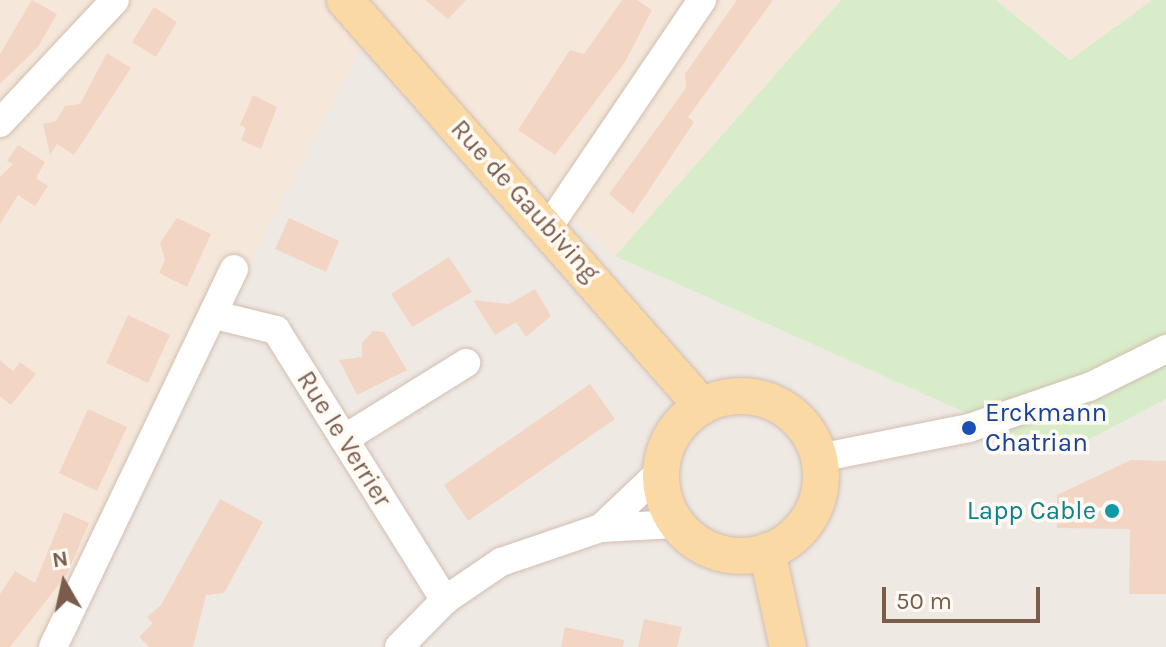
<!DOCTYPE html>
<style>
body{margin:0}
#map{position:relative;width:1166px;height:647px;overflow:hidden;background:#fdf6ec;font-family:Karla,sans-serif}
div>[style]{position:absolute}
.residential>*{inset:0;background:#f5e8da}
.industrial>*{inset:0;background:#efe9e4}
.green>*{inset:0;background:#d8ecc9}
.building>*{inset:0;background:#f3d5c3}
.roads{filter:drop-shadow(0 0 2px #d1beb0) drop-shadow(0 0 2px #d1beb0)}
.minor>*{height:28px;margin:-14px;padding:0 14px;transform-origin:14px;border-radius:14px;background:#fff}
.major>*{height:36px;margin:-18px;padding:0 18px;transform-origin:18px;border-radius:18px;background:#fbd9a5}
.major>.ring{margin:-18px;padding:0;box-sizing:content-box;background:none;border:36px solid #fbd9a5;border-radius:50%}
.dots>*{width:22px;height:22px;translate:-50% -50%;box-sizing:border-box;border:4px solid #fffaf3;border-radius:50%}
span{translate:-50% -50%;white-space:nowrap;text-align:center;line-height:1.15;-webkit-text-stroke:7px #fffaf3;paint-order:stroke}
.street-label{font-size:26px;color:#7a5c4d}
.transit-label{font-size:26px;color:#164399}
.left{translate:0 -50%;text-align:left}
.culture-label{font-size:26px;color:#0d838f}
.right{translate:-100% -50%;text-align:right}
.north{position:absolute;left:24px;top:543px;width:80px;height:80px;-webkit-text-stroke:6px #fffaf3;paint-order:stroke;rotate:351deg;font-size:22px;font-weight:700;line-height:32px;text-align:center;color:#7a5c4d}
.north::after{content:'';display:block;margin:auto;width:28px;height:36px;background:#7a5c4d;clip-path:polygon(50% 0,100% 100%,50% 72%,0 100%)}
.scale{position:absolute;left:882px;top:587px;width:158px;height:36px;box-sizing:border-box;border:4px solid #7a5c4d;border-top:0;padding-left:10px;font-size:24px;line-height:28px;white-space:nowrap;color:#7a5c4d;-webkit-text-stroke:6px #fffaf3;paint-order:stroke}
</style>
<div id="map">
<div class="residential">
<i style="clip-path:polygon(0 0,841px 0,615px 256px,370px 33px,54px 647px,0 647px)"></i>
<i style="clip-path:polygon(996px 0,1152px 0,1070px 60px)"></i>
</div>
<div class="industrial">
<i style="clip-path:polygon(369px 32px,615px 256px,1060px 455px,1166px 399px,1166px 647px,54px 647px)"></i>
</div>
<div class="green">
<i style="clip-path:polygon(841px 0,996px 0,1070px 60px,1152px 0,1166px 0,1166px 399px,1060px 455px,615px 256px)"></i>
</div>
<div class="building">
<i style="clip-path:polygon(32px 0,57px 14px,38px 47px,0 84px,0 54px)"></i>
<i style="clip-path:polygon(425px 0,466px 0,448px 19px)"></i>
<i style="clip-path:polygon(622px 0,637px 0,652px 10px,625px 62px,555px 155px,518px 130px,570px 50px,584px 54px)"></i>
<i style="clip-path:polygon(737px 0,773px 0,688px 117px,694px 122px,633px 214px,609px 194px,686px 88px,685px 74px)"></i>
<i style="clip-path:polygon(154px 7px,177px 22px,156px 57px,132px 42px)"></i>
<i style="clip-path:polygon(107px 53px,131px 68px,74px 155px,57px 144px,50px 155px,43px 124px,56px 121px,65px 106px,80px 104px)"></i>
<i style="clip-path:polygon(253px 95px,277px 107px,261px 149px,241px 140px,246px 128px,240px 125px)"></i>
<i style="clip-path:polygon(18px 145px,45px 162px,36px 178px,48px 186px,35px 206px,18px 195px,0 224px,0 177px,13px 164px,7px 161px)"></i>
<i style="clip-path:polygon(177px 218px,211px 234px,187px 287px,159px 273px,165px 260px,160px 243px)"></i>
<i style="clip-path:polygon(289px 218px,339px 241px,326px 272px,275px 249px)"></i>
<i style="clip-path:polygon(449px 257px,472px 292px,412px 327px,391px 294px)"></i>
<i style="clip-path:polygon(535px 289px,551px 316px,526px 337px,516px 322px,495px 335px,473px 300px,509px 304px)"></i>
<i style="clip-path:polygon(128px 315px,170px 335px,148px 383px,106px 363px)"></i>
<i style="clip-path:polygon(373px 331px,384px 332px,407px 370px,357px 395px,339px 360px,362px 357px,362px 343px)"></i>
<i style="clip-path:polygon(0 360px,13px 371px,20px 362px,36px 374px,11px 405px,0 396px)"></i>
<i style="clip-path:polygon(590px 384px,615px 419px,468px 521px,444px 485px)"></i>
<i style="clip-path:polygon(88px 409px,127px 427px,97px 491px,59px 473px)"></i>
<i style="clip-path:polygon(1131px 460px,1166px 461px,1166px 594px,1129px 594px,1130px 529px,1057px 528px,1057px 495px)"></i>
<i style="clip-path:polygon(220px 499px,263px 522px,224px 593px,206px 595px,193px 647px,149px 647px,139px 637px,153px 623px,147px 617px,161px 605px)"></i>
<i style="clip-path:polygon(64px 512px,89px 523px,67px 574px,10px 647px,0 647px,0 594px,15px 571px,35px 583px)"></i>
<i style="clip-path:polygon(644px 619px,682px 627px,677px 647px,638px 647px)"></i>
<i style="clip-path:polygon(565px 627px,624px 640px,623px 647px,561px 647px)"></i>
</div>
<div class="roads">
<div class="minor">
<i style="left:0;top:123px;width:168px;rotate:-46.9deg"></i>
<i style="left:549px;top:226px;width:273px;rotate:-55.9deg"></i>
<i style="left:215px;top:315px;width:63px;rotate:13.8deg"></i>
<i style="left:276px;top:330px;width:319px;rotate:58deg"></i>
<i style="left:344px;top:439px;width:144px;rotate:-31.9deg"></i>
<i style="left:819px;top:458px;width:153px;rotate:-11.3deg"></i>
<i style="left:969px;top:428px;width:127px;rotate:-18.9deg"></i>
<i style="left:1089px;top:387px;width:86px;rotate:-26.3deg"></i>
<i style="left:601px;top:528px;width:81px;rotate:-43.5deg"></i>
<i style="left:53px;top:647px;width:419px;rotate:-64.4deg"></i>
<i style="left:399px;top:647px;width:66px;rotate:-45.6deg"></i>
<i style="left:445px;top:600px;width:68px;rotate:-34.2deg"></i>
<i style="left:501px;top:562px;width:106px;rotate:-18.8deg"></i>
<i style="left:601px;top:528px;width:75px;rotate:-3.1deg"></i>
</div>
<div class="major">
<i style="left:345px;top:0;width:541px;rotate:48.67deg"></i>
<i class="ring" style="left:661px;top:396px;width:124px;height:124px"></i>
<i style="left:767px;top:551px;width:98px;rotate:77.7deg"></i>
</div>
</div>
<div class="dots">
<i style="left:969px;top:428px;background:#1a4fb4"></i>
<i style="left:1112px;top:511px;background:#0f9aa8"></i>
</div>
<div class="street-label">
<span style="left:525px;top:201px;rotate:48deg">Rue de Gaubiving</span>
<span style="left:344px;top:439px;rotate:58deg">Rue le Verrier</span>
</div>
<div class="transit-label">
<span class="left" style="left:985px;top:428px">Erckmann<br>Chatrian</span>
</div>
<div class="culture-label">
<span class="right" style="left:1096px;top:511px">Lapp Cable</span>
</div>
<div class="north">N</div>
<div class="scale">50 m</div>
</div>
